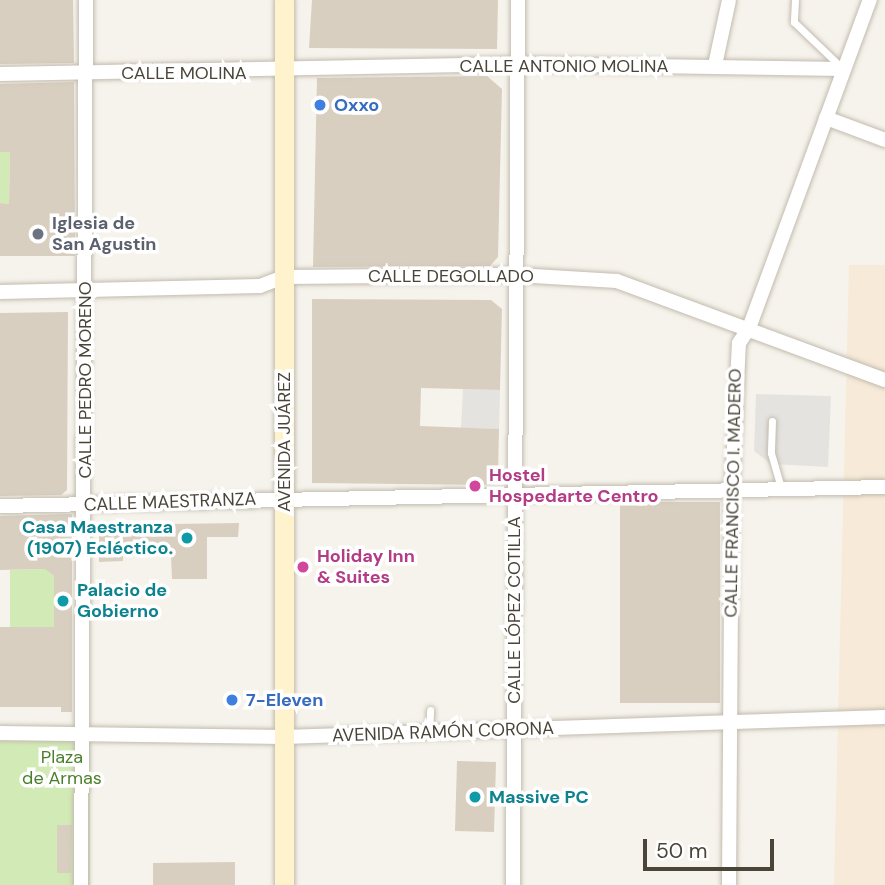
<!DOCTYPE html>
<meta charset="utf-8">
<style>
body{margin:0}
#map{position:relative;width:885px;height:885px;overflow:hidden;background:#f6f3ec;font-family:"DM Sans",sans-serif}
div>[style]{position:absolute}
.commercial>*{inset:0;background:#f7ead8}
.green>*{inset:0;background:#d2eab5}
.parking>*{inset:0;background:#e5e3e0}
.building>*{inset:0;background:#d8cfc1}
.roads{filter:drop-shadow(0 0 2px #c2bbae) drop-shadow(0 0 2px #c2bbae)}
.lane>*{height:7px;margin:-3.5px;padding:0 3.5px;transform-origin:3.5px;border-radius:3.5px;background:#fff}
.street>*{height:14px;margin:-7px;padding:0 7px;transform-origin:7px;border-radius:7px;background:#fff}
.secondary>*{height:19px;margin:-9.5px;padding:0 9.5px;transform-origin:9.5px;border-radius:9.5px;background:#fff3cd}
.dots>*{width:19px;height:19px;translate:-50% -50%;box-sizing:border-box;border:4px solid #fff;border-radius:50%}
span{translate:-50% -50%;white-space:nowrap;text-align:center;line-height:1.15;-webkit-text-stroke:7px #fff;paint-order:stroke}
.street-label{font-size:18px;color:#4b4439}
.shop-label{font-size:18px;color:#366cbe;font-weight:700}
.left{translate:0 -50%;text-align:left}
.worship-label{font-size:18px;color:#5b616d;font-weight:700}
.hotel-label{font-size:18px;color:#b23c85;font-weight:700}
.culture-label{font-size:18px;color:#0d838f;font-weight:700}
.right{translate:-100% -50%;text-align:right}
.park-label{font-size:18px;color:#4a7f2a}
.scale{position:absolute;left:643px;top:839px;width:131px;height:32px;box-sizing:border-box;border:4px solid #4b4439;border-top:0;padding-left:9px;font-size:21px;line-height:24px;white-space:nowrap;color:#4b4439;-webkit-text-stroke:5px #fff;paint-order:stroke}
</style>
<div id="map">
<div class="commercial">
<i style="clip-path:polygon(849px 265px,885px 265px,885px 885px,834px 885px)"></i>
</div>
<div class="green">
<i style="clip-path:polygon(0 152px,10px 152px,9px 204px,0 203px)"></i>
<i style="clip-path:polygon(45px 569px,54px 576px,54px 627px,10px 627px,10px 570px)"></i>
<i style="clip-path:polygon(0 741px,90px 741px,90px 885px,0 885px)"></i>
</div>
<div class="parking">
<i style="clip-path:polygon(463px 389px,500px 390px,499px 429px,461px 428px)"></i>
<i style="clip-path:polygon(756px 394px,831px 396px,828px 467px,771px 464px,754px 451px)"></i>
</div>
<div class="building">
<i style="clip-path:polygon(0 0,73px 0,74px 63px,0 64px)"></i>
<i style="clip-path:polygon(312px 0,498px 0,497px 49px,309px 48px)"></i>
<i style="clip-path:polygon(487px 76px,502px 89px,498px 257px,490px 266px,313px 267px,317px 78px)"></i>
<i style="clip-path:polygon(74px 82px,75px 256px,0 256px,0 203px,9px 204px,10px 152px,0 152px,0 84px)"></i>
<i style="clip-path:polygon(312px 299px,491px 300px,502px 309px,500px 390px,421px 388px,420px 426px,499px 429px,498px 476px,491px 485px,312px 483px)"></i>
<i style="clip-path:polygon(68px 312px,67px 490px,61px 495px,0 496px,0 313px)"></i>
<i style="clip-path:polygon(620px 502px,720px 502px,720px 703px,620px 703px)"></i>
<i style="clip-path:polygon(72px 514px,72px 712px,61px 712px,61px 707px,0 707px,0 627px,54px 627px,54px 576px,45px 569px,0 570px,0 516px)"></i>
<i style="clip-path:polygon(239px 523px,238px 537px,207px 537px,207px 579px,172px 579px,171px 556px,123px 556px,123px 561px,99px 562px,99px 535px,108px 525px)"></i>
<i style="clip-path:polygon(457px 761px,496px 762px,494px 832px,455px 831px)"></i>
<i style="clip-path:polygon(57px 825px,72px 825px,71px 873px,57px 873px)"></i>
<i style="clip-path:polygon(235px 862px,235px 885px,153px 885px,153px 863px)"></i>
</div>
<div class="roads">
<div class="lane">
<i style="left:795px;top:0;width:22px;rotate:93deg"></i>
<i style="left:794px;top:22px;width:68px;rotate:43.8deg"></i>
<i style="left:772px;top:421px;width:32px;rotate:92deg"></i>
<i style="left:771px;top:453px;width:37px;rotate:74deg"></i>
<i style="left:429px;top:732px;width:22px;rotate:-87deg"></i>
</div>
<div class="street">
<i style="left:715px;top:65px;width:66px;rotate:-77.8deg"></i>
<i style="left:0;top:74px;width:518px;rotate:-1.11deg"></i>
<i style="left:518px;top:64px;width:325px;rotate:0.9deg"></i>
<i style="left:826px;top:118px;width:63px;rotate:20.4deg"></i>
<i style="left:0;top:292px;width:260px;rotate:-1.3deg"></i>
<i style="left:260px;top:286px;width:26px;rotate:-21deg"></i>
<i style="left:284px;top:277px;width:233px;rotate:-0.5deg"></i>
<i style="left:517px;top:275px;width:100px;rotate:3.4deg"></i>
<i style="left:617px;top:281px;width:286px;rotate:20.3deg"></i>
<i style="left:0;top:506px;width:885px;rotate:-1.23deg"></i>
<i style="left:0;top:733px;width:284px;rotate:0.8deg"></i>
<i style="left:284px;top:737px;width:601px;rotate:-1.91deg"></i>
<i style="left:81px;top:885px;width:885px;rotate:-89.68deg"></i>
<i style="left:513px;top:885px;width:885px;rotate:-89.68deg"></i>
<i style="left:729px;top:885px;width:395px;rotate:-89.6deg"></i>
<i style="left:732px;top:490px;width:147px;rotate:-87.3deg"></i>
<i style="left:739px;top:343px;width:18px;rotate:-56deg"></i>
<i style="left:749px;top:328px;width:350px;rotate:-69.8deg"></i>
</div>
<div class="secondary">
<i style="left:284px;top:885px;width:885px;rotate:-90deg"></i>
</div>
</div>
<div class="dots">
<i style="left:320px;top:105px;background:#3f7fe0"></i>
<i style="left:38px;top:234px;background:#6b7280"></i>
<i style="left:475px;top:486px;background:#d1479c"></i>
<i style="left:187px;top:538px;background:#0f9aa8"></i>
<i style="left:303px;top:567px;background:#d1479c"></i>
<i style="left:63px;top:601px;background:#0f9aa8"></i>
<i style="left:232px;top:700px;background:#3f7fe0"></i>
<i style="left:475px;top:797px;background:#0f9aa8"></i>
</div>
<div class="street-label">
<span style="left:564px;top:66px">CALLE ANTONIO MOLINA</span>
<span style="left:184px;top:73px">CALLE MOLINA</span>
<span style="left:451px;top:276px">CALLE DEGOLLADO</span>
<span style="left:85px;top:380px;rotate:-90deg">CALLE PEDRO MORENO</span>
<span style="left:284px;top:442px;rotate:-90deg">AVENIDA JUÁREZ</span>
<span style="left:733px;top:493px;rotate:-89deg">CALLE FRANCISCO I. MADERO</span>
<span style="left:170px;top:502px;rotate:-2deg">CALLE MAESTRANZA</span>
<span style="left:514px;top:610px;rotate:-90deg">CALLE LÓPEZ COTILLA</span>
<span style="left:443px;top:732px;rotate:-2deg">AVENIDA RAMÓN CORONA</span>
</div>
<div class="shop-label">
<span class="left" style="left:334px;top:105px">Oxxo</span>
<span class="left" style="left:246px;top:700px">7-Eleven</span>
</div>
<div class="worship-label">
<span class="left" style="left:52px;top:234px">Iglesia de<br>San Agustin</span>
</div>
<div class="hotel-label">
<span class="left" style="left:489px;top:486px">Hostel<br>Hospedarte Centro</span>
<span class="left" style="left:317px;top:567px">Holiday Inn<br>&amp; Suites</span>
</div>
<div class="culture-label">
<span class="right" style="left:173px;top:538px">Casa Maestranza<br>(1907) Ecléctico.</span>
<span class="left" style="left:77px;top:601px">Palacio de<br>Gobierno</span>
<span class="left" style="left:489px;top:797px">Massive PC</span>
</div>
<div class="park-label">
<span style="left:62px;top:768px">Plaza<br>de Armas</span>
</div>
<div class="scale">50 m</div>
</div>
